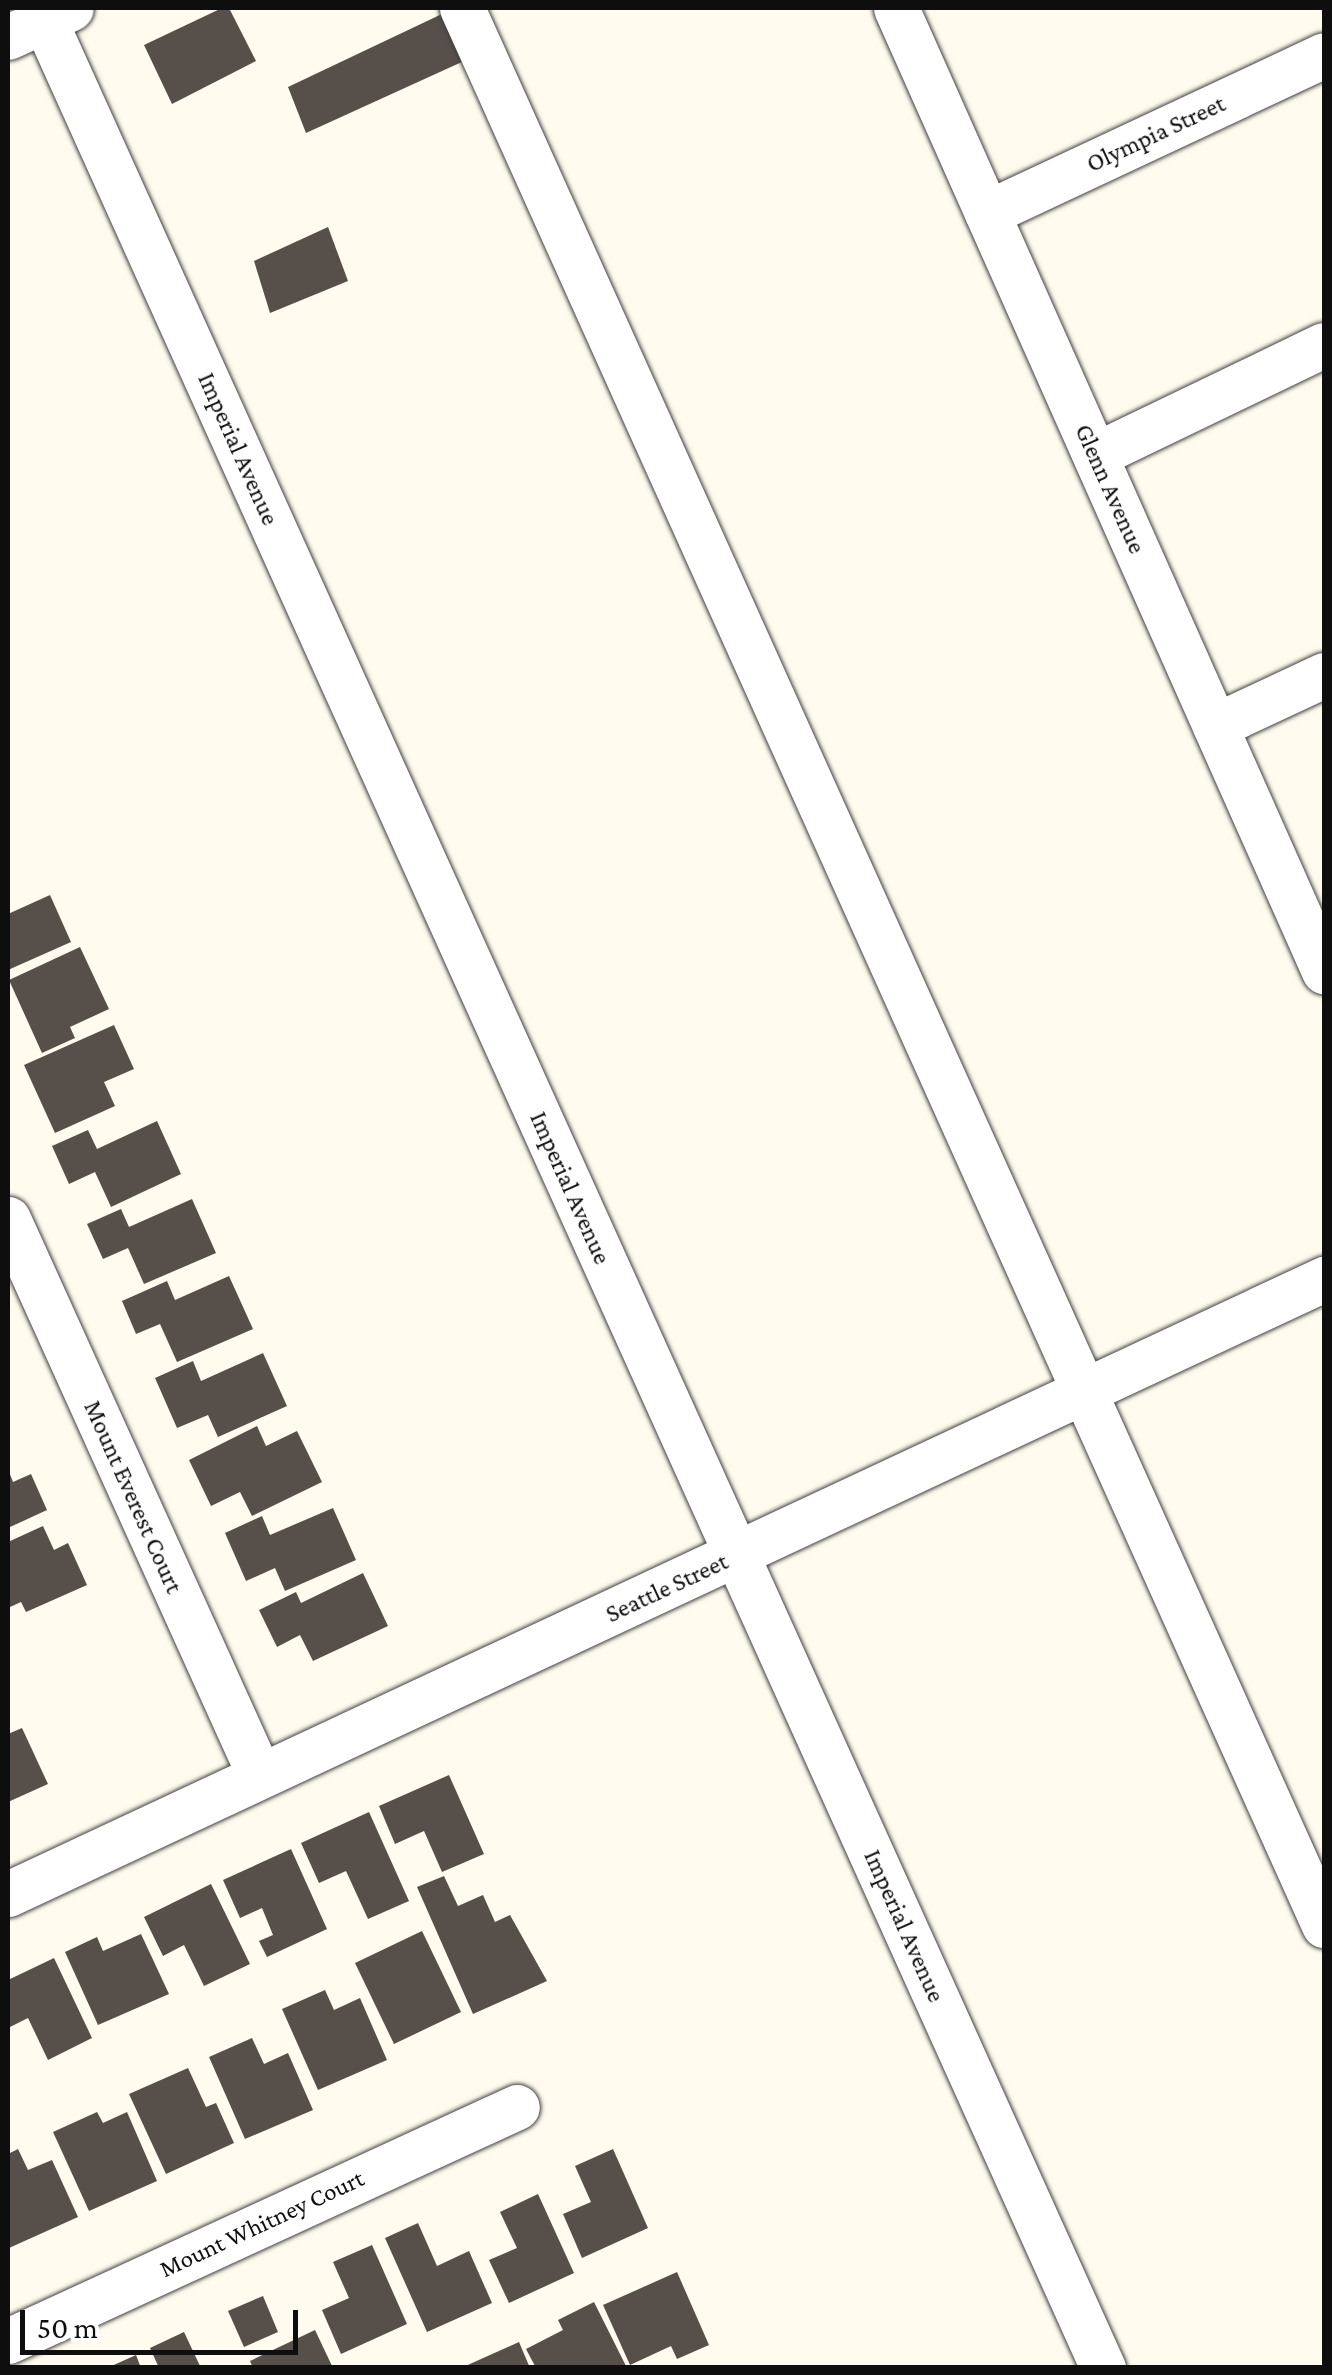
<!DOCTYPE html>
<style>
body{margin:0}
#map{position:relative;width:1332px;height:2375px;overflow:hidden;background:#fffbef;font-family:"Crimson Pro",serif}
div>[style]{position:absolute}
.building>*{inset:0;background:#574f4a}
.roads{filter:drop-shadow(0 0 2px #414141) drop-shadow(0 0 2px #414141)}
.minor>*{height:45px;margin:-22.5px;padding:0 22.5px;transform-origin:22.5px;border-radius:22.5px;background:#fff}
span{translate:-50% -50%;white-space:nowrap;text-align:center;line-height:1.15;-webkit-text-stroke:10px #fff;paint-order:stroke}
.street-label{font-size:25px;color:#0e0e0e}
.frame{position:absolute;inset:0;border:10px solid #0e0e0e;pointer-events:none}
.scale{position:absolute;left:20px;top:2310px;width:278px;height:45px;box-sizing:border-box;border:5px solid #0e0e0e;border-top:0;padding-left:12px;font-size:30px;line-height:35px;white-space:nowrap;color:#0e0e0e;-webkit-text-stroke:8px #fff;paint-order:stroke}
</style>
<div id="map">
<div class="building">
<i style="clip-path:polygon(222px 8px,229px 8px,256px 61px,172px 104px,144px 45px)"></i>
<i style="clip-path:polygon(444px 13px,464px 61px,306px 133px,288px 87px)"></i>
<i style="clip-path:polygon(328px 227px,348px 281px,270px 313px,254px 261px)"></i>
<i style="clip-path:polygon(50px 895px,71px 942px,8px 970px,8px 914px)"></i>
<i style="clip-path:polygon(80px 947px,109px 1009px,70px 1027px,75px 1038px,42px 1053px,9px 980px)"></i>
<i style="clip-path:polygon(114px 1025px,134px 1069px,104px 1082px,115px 1106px,55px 1133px,24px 1065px)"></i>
<i style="clip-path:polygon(157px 1121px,181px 1174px,111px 1207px,95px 1172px,69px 1184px,52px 1146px,88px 1130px,97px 1149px)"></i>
<i style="clip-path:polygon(192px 1199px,216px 1253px,144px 1284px,128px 1248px,103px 1259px,87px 1224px,121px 1209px,129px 1227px)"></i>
<i style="clip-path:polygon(229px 1276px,253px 1329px,177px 1362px,160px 1324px,136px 1334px,122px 1301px,167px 1281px,175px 1300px)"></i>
<i style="clip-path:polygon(263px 1353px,287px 1406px,218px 1437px,208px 1415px,177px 1428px,155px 1378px,193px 1361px,201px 1381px)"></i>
<i style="clip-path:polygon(257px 1426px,266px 1446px,297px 1431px,322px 1482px,252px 1516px,240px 1492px,211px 1506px,189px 1460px)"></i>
<i style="clip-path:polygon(8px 1469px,13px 1482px,31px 1474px,47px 1510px,8px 1528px)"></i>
<i style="clip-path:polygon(333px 1508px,356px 1560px,285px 1591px,275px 1568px,246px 1581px,225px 1533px,262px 1516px,270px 1535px)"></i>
<i style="clip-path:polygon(43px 1526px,54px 1550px,68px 1543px,87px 1585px,26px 1612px,21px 1602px,8px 1608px,8px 1542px)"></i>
<i style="clip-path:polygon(363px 1573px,388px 1626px,313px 1661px,300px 1635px,277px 1647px,259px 1610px,296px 1592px,301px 1603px)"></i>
<i style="clip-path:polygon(22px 1728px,48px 1784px,8px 1802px,8px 1734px)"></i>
<i style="clip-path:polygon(449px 1775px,484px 1854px,442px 1872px,424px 1831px,395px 1844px,379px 1806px)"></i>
<i style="clip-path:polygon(369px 1812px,409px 1901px,368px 1919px,346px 1871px,319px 1883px,301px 1843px)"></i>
<i style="clip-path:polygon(291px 1849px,327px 1929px,267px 1957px,259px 1941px,273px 1935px,262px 1908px,240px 1918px,223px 1880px)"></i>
<i style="clip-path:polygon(444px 1876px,458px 1906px,483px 1895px,495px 1922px,510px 1915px,547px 1981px,473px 2014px,417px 1887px)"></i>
<i style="clip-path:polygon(211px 1884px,250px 1964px,204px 1986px,184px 1945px,163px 1956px,144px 1917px)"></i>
<i style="clip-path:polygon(422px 1931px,461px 2012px,394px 2044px,355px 1963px)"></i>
<i style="clip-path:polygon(141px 1934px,169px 1994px,98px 2025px,65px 1952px,97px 1937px,103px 1951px)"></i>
<i style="clip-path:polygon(54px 1958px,92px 2038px,48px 2060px,28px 2018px,8px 2028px,8px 1980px)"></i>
<i style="clip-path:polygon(325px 1990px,334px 2010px,360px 1998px,387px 2060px,318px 2090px,282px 2009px)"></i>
<i style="clip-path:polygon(252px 2038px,264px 2064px,288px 2053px,313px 2110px,245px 2139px,209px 2057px)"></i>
<i style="clip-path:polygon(188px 2068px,206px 2107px,216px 2103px,234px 2143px,166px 2174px,129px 2094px)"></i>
<i style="clip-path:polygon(97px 2112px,103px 2123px,127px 2112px,157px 2181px,89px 2211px,53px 2132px)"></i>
<i style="clip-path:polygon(18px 2149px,28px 2170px,52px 2160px,78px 2217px,9px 2248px,8px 2154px)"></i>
<i style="clip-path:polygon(613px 2149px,648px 2228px,582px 2258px,563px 2214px,591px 2202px,575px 2166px)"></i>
<i style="clip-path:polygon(538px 2194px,574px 2273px,509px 2303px,489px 2260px,517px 2248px,500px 2212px)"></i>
<i style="clip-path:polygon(418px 2223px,437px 2266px,469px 2251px,492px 2303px,427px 2332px,385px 2238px)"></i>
<i style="clip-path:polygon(372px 2245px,407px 2324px,341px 2354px,322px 2310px,349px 2298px,333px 2262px)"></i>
<i style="clip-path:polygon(677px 2272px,709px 2345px,677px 2359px,671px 2346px,630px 2365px,603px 2305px)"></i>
<i style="clip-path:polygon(263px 2296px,278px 2332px,244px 2347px,228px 2311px)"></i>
<i style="clip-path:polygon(594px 2302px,627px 2368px,536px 2368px,526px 2349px,563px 2330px,558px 2320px)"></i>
<i style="clip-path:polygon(315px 2330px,333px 2368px,253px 2368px,250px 2361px)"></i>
<i style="clip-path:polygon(184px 2332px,201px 2368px,159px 2368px,150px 2348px)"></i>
<i style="clip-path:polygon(519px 2342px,530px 2368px,461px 2368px)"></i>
<i style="clip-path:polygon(136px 2355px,141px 2368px,107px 2368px)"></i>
</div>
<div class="roads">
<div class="minor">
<i style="left:39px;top:8px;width:2589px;rotate:65.73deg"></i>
<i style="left:462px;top:8px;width:2102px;rotate:65.79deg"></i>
<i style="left:896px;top:8px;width:1054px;rotate:66.04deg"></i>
<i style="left:8px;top:37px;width:69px;rotate:-24.7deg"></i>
<i style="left:987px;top:213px;width:372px;rotate:-25.1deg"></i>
<i style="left:1095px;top:455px;width:254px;rotate:-25.7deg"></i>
<i style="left:1215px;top:726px;width:120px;rotate:-25.1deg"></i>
<i style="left:8px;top:1219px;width:609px;rotate:65.67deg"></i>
<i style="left:8px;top:1894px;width:1453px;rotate:-25.05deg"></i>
<i style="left:8px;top:2341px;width:560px;rotate:-24.69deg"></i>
</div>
</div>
<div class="street-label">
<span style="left:1156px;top:134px;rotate:-25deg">Olympia Street</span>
<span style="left:238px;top:449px;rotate:66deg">Imperial Avenue</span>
<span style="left:1110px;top:489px;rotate:66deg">Glenn Avenue</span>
<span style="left:570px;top:1188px;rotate:66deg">Imperial Avenue</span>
<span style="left:133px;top:1497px;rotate:66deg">Mount Everest Court</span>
<span style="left:667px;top:1588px;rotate:-25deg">Seattle Street</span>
<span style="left:904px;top:1926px;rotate:66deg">Imperial Avenue</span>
<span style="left:262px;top:2224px;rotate:-25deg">Mount Whitney Court</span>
</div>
<div class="frame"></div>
<div class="scale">50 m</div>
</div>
